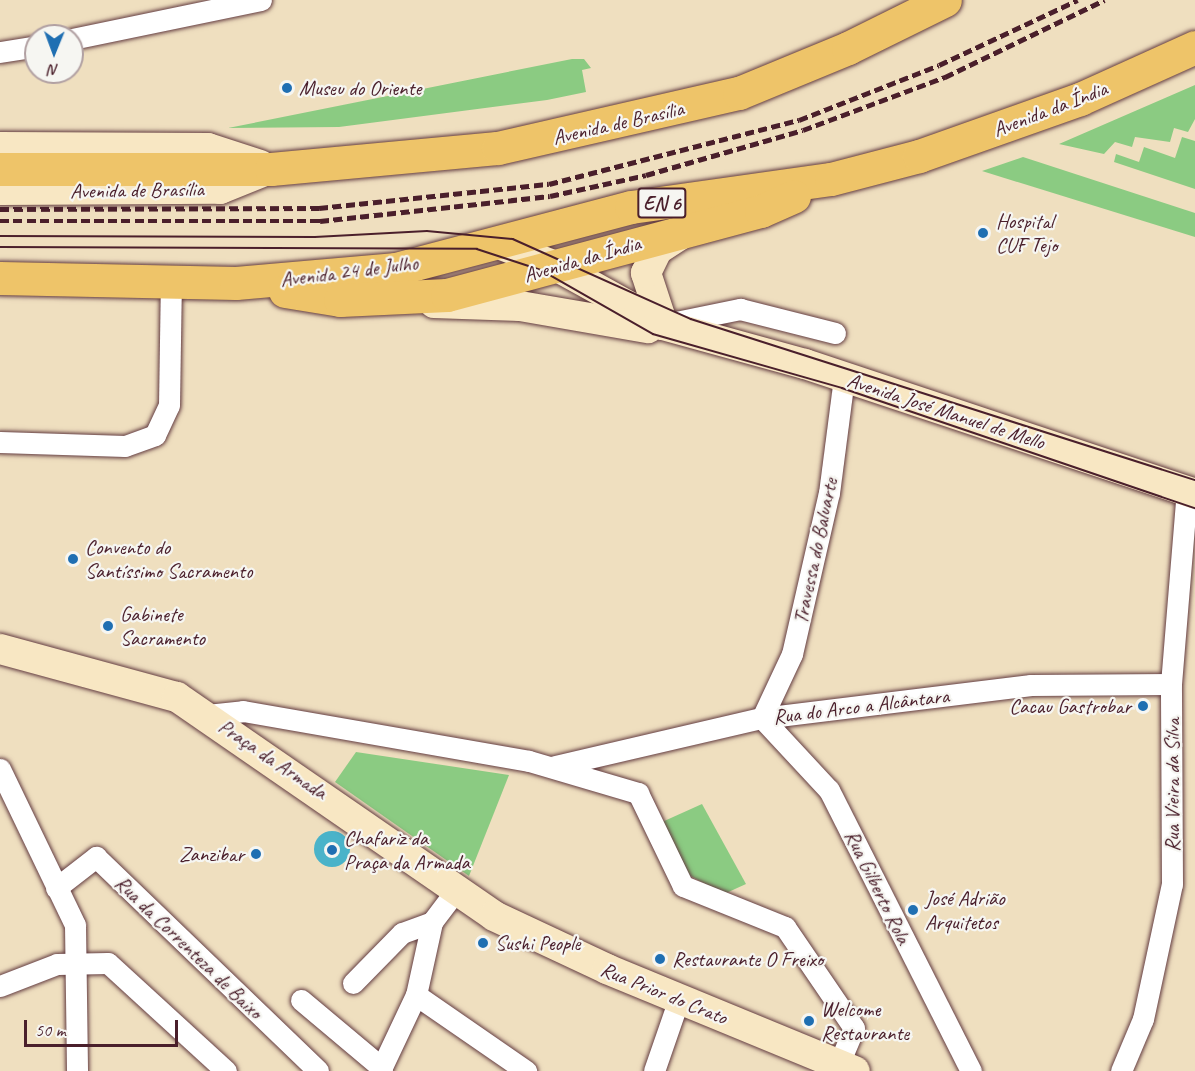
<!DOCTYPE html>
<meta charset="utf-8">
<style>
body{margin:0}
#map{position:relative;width:1195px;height:1071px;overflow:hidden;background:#efdfbf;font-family:Caveat,sans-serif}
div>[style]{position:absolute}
.green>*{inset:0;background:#8bcb82}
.water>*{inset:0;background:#4ab3c9}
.round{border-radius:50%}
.roads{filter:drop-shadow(0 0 2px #633c41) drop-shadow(0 0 2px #633c41)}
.street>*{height:21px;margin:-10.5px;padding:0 10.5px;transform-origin:10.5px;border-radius:10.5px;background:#fff}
.secondary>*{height:30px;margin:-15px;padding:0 15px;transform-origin:15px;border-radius:15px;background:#f8e7c3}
.primary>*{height:33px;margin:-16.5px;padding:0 16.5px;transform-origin:16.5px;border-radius:16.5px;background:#eec469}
.tram>*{height:1.5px;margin:-0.75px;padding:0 0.75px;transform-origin:0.75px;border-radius:0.75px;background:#4a1f2b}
.rail>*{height:4.5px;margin-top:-2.25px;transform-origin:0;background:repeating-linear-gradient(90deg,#4a1f2b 0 9px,transparent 0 13.5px)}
.dots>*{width:16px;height:16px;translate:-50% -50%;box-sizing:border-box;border:3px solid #f6f6f2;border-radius:50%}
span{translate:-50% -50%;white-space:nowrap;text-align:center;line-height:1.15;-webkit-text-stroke:4.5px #f6f6f2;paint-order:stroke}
.shield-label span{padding:2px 4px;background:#f6f6f2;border:2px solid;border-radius:4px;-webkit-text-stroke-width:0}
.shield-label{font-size:20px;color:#4a1f2b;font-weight:700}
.poi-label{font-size:21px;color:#4a1f2b}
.left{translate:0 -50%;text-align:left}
.right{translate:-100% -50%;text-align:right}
.street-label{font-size:21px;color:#4a1f2b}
.north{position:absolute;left:24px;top:24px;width:60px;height:60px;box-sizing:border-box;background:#f6f6f2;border:2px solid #b1a0a2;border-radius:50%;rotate:181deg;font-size:16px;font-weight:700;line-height:24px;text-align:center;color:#4a1f2b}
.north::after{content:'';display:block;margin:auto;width:21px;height:27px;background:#1f6fb2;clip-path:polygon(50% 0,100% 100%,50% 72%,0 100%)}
.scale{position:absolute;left:24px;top:1020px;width:154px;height:27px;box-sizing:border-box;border:3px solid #4a1f2b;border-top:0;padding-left:8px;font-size:18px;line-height:21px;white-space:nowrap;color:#4a1f2b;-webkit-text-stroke:4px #f6f6f2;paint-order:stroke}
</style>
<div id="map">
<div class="green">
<i style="clip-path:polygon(572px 59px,584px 59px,591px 68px,582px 70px,586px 92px,547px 100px,339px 127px,228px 128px)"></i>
<i style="clip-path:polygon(1195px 85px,1195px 119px,1188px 132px,1174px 128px,1170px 142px,1135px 137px,1132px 147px,1115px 142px,1104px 154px,1059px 144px)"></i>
<i style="clip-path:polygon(1182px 137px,1195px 141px,1195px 189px,1114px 162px,1116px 154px,1139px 162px,1144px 147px,1175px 158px)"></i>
<i style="clip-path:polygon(1023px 157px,1195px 213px,1195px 237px,982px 171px)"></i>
<i style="clip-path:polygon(356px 752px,509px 775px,469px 876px,335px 782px)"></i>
<i style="clip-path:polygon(702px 804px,746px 884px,724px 894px,685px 873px,662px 822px)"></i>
</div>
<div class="water">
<i class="round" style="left:314px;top:831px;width:36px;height:36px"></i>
</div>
<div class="roads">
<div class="street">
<i style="left:72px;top:39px;width:193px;rotate:-11.7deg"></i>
<i style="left:0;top:52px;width:36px;rotate:-9deg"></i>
<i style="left:666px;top:324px;width:76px;rotate:-11.5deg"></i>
<i style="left:740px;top:309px;width:98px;rotate:14.2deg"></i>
<i style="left:0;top:442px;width:125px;rotate:1.8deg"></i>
<i style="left:125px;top:446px;width:32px;rotate:-20deg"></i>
<i style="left:155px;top:435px;width:33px;rotate:-65deg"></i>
<i style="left:169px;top:405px;width:123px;rotate:-89.1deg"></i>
<i style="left:207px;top:715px;width:36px;rotate:-6deg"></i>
<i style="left:243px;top:711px;width:290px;rotate:9.9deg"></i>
<i style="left:529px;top:761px;width:114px;rotate:16.4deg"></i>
<i style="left:638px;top:793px;width:103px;rotate:64.2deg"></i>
<i style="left:683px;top:886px;width:110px;rotate:21.9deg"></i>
<i style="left:785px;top:927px;width:122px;rotate:55.7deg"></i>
<i style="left:854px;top:1028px;width:39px;rotate:113deg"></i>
<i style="left:762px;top:718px;width:98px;rotate:47.1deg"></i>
<i style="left:829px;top:790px;width:315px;rotate:63.2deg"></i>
<i style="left:762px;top:718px;width:71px;rotate:-64.9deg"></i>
<i style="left:792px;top:654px;width:165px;rotate:-77.1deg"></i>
<i style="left:829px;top:493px;width:117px;rotate:-82.6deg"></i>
<i style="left:555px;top:766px;width:212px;rotate:-13.1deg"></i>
<i style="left:762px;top:718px;width:271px;rotate:-7deg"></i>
<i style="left:1031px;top:685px;width:140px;rotate:-0.4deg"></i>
<i style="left:0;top:769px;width:173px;rotate:64.3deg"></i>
<i style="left:75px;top:925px;width:146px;rotate:89.2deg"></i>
<i style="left:56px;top:888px;width:51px;rotate:-37.8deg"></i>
<i style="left:96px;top:857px;width:308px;rotate:43.9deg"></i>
<i style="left:353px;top:983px;width:70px;rotate:-45.6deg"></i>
<i style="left:402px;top:933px;width:32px;rotate:-20deg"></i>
<i style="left:432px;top:922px;width:41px;rotate:-52.9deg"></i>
<i style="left:0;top:986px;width:61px;rotate:-21.1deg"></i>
<i style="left:57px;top:964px;width:51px;rotate:-1.1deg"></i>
<i style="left:108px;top:963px;width:160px;rotate:42.5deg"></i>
<i style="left:416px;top:995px;width:75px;rotate:-77.6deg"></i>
<i style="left:301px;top:1000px;width:106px;rotate:40deg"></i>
<i style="left:380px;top:1071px;width:84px;rotate:-64.7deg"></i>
<i style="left:416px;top:995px;width:134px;rotate:34.6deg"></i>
<i style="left:654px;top:1071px;width:76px;rotate:-70.9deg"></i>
<i style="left:1121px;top:1071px;width:56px;rotate:-67.1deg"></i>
<i style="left:1143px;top:1019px;width:138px;rotate:-77.9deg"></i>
<i style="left:1172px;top:884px;width:200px;rotate:-90.3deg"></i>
<i style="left:1171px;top:684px;width:194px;rotate:-85.3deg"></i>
</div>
<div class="secondary">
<i style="left:0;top:147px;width:208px;rotate:0.3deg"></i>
<i style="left:208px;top:148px;width:55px;rotate:18.1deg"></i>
<i style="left:0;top:190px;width:220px;rotate:-0.3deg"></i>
<i style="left:220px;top:189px;width:48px;rotate:-21.8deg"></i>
<i style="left:496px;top:243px;width:64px;rotate:21deg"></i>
<i style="left:556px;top:266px;width:122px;rotate:28.9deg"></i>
<i style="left:663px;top:325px;width:147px;rotate:15.4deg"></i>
<i style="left:805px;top:364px;width:411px;rotate:18.4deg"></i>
<i style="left:434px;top:303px;width:86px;rotate:2deg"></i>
<i style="left:520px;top:306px;width:130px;rotate:9.8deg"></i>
<i style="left:663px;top:325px;width:55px;rotate:-108.1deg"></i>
<i style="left:646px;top:273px;width:25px;rotate:-64deg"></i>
<i style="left:657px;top:250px;width:30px;rotate:-33deg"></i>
<i style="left:0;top:649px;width:183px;rotate:15.2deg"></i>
<i style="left:177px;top:697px;width:385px;rotate:34.6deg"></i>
<i style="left:494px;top:916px;width:125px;rotate:25.1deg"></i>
<i style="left:607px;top:969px;width:268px;rotate:22.4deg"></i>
</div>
<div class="primary">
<i style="left:0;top:169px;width:271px"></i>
<i style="left:271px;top:169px;width:228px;rotate:-5.3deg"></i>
<i style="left:498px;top:148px;width:247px;rotate:-12.9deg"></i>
<i style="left:739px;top:93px;width:118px;rotate:-22.4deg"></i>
<i style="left:848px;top:48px;width:108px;rotate:-26.3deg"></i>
<i style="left:0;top:278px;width:236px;rotate:1.2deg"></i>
<i style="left:236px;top:283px;width:161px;rotate:-5deg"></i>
<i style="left:396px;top:269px;width:243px;rotate:-14.8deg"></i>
<i style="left:631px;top:207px;width:202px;rotate:-8deg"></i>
<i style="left:831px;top:179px;width:91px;rotate:-14.6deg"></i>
<i style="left:919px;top:156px;width:171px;rotate:-19.5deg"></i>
<i style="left:1080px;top:99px;width:126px;rotate:-24.3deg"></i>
<i style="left:285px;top:291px;width:56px;rotate:9.3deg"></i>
<i style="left:340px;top:300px;width:107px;rotate:-2.7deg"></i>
<i style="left:447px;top:295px;width:325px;rotate:-15deg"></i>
<i style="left:761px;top:211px;width:36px;rotate:-24deg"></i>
</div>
</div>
<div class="tram">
<i style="left:0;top:236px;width:315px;rotate:0.2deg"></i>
<i style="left:315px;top:237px;width:112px;rotate:-3.1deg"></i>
<i style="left:427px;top:231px;width:86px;rotate:5.3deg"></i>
<i style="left:513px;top:239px;width:195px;rotate:24.2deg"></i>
<i style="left:691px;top:319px;width:529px;rotate:17.72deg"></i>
<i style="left:0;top:247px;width:477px;rotate:0.2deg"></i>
<i style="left:477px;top:249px;width:67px;rotate:18.2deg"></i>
<i style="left:541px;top:270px;width:129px;rotate:29.7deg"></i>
<i style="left:653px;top:334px;width:197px;rotate:15.9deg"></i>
<i style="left:842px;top:388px;width:373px;rotate:18.8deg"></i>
</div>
<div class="rail">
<i style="left:0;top:209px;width:319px;rotate:-0.2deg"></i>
<i style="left:319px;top:208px;width:231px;rotate:-6deg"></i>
<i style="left:549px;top:184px;width:258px;rotate:-14.4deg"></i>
<i style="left:799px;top:120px;width:150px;rotate:-21.4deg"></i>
<i style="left:939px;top:65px;width:153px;rotate:-25.1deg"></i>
<i style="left:0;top:221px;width:320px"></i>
<i style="left:320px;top:221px;width:231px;rotate:-6.2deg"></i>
<i style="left:550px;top:196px;width:98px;rotate:-12.3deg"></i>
<i style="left:646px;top:175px;width:163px;rotate:-16deg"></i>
<i style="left:803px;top:130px;width:152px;rotate:-20.5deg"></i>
<i style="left:945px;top:77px;width:177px;rotate:-25.8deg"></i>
</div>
<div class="dots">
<i style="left:287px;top:88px;background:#1f6fb2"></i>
<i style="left:983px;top:233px;background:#1f6fb2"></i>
<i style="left:73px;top:559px;background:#1f6fb2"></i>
<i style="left:108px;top:626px;background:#1f6fb2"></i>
<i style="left:1143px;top:706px;background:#1f6fb2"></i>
<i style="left:332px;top:850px;background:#1f6fb2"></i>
<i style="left:256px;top:854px;background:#1f6fb2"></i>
<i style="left:913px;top:910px;background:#1f6fb2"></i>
<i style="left:483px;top:943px;background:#1f6fb2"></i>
<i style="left:660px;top:959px;background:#1f6fb2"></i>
<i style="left:809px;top:1021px;background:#1f6fb2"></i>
</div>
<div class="shield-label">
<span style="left:662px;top:203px">EN 6</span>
</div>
<div class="poi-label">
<span class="left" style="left:299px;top:88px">Museu do Oriente</span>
<span class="left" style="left:996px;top:233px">Hospital<br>CUF Tejo</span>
<span class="left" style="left:85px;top:559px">Convento do<br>Santíssimo Sacramento</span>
<span class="left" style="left:120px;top:626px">Gabinete<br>Sacramento</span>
<span class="right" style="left:1131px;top:706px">Cacau Gastrobar</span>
<span class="left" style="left:344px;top:850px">Chafariz da<br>Praça da Armada</span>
<span class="right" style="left:244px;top:854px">Zanzibar</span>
<span class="left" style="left:925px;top:910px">José Adrião<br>Arquitetos</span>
<span class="left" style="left:495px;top:943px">Sushi People</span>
<span class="left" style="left:672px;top:959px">Restaurante O Freixo</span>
<span class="left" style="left:821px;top:1021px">Welcome<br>Restaurante</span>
</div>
<div class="street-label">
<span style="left:1050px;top:109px;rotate:-21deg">Avenida da Índia</span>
<span style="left:618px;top:123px;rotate:-13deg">Avenida de Brasília</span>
<span style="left:137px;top:190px;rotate:-1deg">Avenida de Brasília</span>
<span style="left:582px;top:259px;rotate:-16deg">Avenida da Índia</span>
<span style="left:349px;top:271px;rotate:-7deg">Avenida 24 de Julho</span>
<span style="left:946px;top:411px;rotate:18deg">Avenida José Manuel de Mello</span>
<span style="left:815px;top:551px;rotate:-78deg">Travessa do Baluarte</span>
<span style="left:861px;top:706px;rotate:-7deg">Rua do Arco a Alcântara</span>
<span style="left:273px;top:759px;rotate:34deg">Praça da Armada</span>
<span style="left:1172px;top:785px;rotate:-90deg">Rua Vieira da Silva</span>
<span style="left:878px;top:887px;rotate:64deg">Rua Gilberto Rola</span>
<span style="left:189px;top:947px;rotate:44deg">Rua da Correnteza de Baixo</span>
<span style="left:664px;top:993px;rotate:22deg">Rua Prior do Crato</span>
</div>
<div class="north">N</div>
<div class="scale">50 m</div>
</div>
